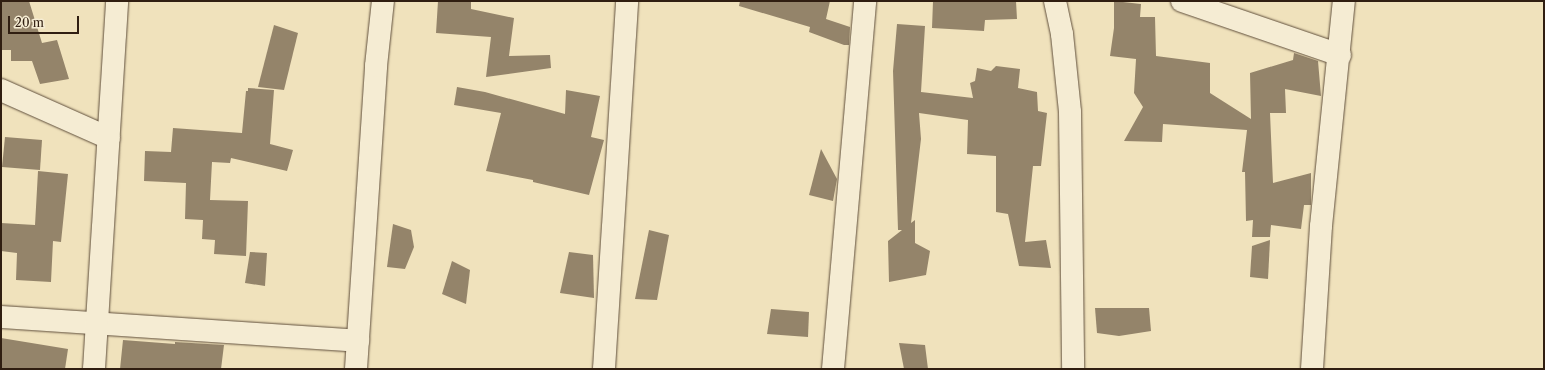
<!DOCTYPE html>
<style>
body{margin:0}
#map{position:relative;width:1545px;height:370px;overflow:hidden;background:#f0e2bc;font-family:"Libre Caslon Text",serif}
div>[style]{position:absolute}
.building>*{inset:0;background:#94846a}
.roads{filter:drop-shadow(0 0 1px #604f3c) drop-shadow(0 0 1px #604f3c)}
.minor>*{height:22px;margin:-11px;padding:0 11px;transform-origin:11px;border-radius:11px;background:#f5ecd3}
span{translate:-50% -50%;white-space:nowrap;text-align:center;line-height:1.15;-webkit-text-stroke:3px #f5ecd3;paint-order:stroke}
.frame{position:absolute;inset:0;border:2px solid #301e11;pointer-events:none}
.scale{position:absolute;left:8px;top:16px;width:71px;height:18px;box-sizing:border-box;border:2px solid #301e11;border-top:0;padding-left:5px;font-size:12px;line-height:14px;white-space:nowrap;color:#301e11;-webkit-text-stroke:3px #f5ecd3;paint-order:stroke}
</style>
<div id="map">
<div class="building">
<i style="clip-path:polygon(1px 1px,29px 1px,42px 43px,57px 40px,69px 79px,40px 84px,32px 61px,11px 61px,11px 50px,1px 50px)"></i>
<i style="clip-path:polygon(438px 1px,471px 1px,471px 9px,514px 18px,509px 56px,550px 55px,551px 68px,486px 77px,491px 37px,436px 33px)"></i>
<i style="clip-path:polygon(740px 1px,830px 1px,826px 19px,850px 27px,849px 45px,844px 45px,809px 32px,810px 27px,739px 6px)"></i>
<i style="clip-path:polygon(933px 1px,1016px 1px,1017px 19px,985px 20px,984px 31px,932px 28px)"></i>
<i style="clip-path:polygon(1114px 1px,1141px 4px,1140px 17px,1155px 17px,1156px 56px,1210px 63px,1210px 93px,1251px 119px,1250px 73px,1293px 60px,1294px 53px,1318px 61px,1321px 96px,1285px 89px,1286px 113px,1270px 113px,1273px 183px,1311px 173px,1311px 205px,1304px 205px,1301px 229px,1271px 225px,1270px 237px,1252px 237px,1253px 220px,1246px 221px,1245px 172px,1242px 172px,1247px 130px,1163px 124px,1162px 142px,1124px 141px,1143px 107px,1134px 93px,1136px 59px,1110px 56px,1114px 28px)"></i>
<i style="clip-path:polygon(897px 24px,925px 26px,921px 92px,973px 98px,970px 83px,975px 81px,977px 68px,991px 71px,996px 66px,1020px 69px,1018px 88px,1037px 92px,1038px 111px,1047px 113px,1041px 166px,1033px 166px,1025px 242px,1046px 240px,1051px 268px,1019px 266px,1008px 214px,996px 212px,996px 156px,967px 154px,968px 120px,919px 113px,921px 139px,911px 223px,915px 220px,915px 243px,930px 251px,926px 275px,889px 282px,888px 241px,902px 230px,898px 230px,893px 71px)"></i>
<i style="clip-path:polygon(274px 25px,298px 33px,284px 90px,258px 87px)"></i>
<i style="clip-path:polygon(457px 87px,485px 92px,565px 114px,566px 90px,600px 96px,591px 137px,604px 140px,589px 195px,533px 182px,533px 180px,486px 171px,501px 113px,454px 105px)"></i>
<i style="clip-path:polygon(248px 88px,274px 90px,270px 144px,293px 150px,287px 171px,231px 158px,230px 163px,212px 162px,210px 200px,248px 201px,246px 256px,214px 254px,215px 240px,202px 239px,203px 220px,185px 219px,186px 183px,144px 181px,145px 151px,171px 152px,173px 128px,242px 133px,246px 91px,248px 91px)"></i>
<i style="clip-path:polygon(5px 137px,42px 140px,40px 170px,2px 167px)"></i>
<i style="clip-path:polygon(821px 149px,837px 179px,833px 201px,809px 195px)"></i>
<i style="clip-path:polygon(38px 171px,68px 174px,61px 242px,53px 241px,51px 282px,16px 280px,17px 253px,1px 251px,1px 223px,35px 225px)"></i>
<i style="clip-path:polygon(393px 224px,411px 230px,414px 247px,405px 269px,387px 267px)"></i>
<i style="clip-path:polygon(649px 230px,669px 235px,657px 300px,635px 299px)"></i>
<i style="clip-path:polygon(1270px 240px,1268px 279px,1250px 277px,1252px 246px)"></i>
<i style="clip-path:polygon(250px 252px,267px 253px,265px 286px,245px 283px)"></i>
<i style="clip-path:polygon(569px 252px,593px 255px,594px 298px,560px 293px)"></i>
<i style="clip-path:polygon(452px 261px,470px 270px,466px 304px,442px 294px)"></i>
<i style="clip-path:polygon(1095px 308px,1149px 308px,1151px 331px,1119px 336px,1097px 333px)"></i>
<i style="clip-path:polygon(771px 309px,809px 312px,808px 337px,767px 334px)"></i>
<i style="clip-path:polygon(1px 338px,68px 349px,65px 369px,1px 369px)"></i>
<i style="clip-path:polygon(123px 340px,175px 344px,175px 342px,224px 345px,221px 369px,120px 369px)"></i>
<i style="clip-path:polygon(899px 343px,925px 345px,928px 369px,904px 369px)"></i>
</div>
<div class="roads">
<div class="minor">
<i style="left:1055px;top:1px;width:34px;rotate:78deg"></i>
<i style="left:1062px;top:34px;width:78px;rotate:84.1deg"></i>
<i style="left:1070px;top:112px;width:257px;rotate:89.3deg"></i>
<i style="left:1182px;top:1px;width:167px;rotate:18.9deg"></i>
<i style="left:1px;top:90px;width:118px;rotate:24deg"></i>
<i style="left:1px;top:317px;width:358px;rotate:3.8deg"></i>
<i style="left:94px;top:369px;width:369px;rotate:-86.4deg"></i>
<i style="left:356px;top:369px;width:304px;rotate:-86.2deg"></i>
<i style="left:376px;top:66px;width:65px;rotate:-83.9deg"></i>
<i style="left:604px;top:369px;width:369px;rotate:-86.4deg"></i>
<i style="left:833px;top:369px;width:369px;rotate:-85deg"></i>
<i style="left:1312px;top:369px;width:143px;rotate:-86.4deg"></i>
<i style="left:1321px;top:226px;width:226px;rotate:-84.2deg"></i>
</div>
</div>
<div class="frame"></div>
<div class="scale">20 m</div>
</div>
